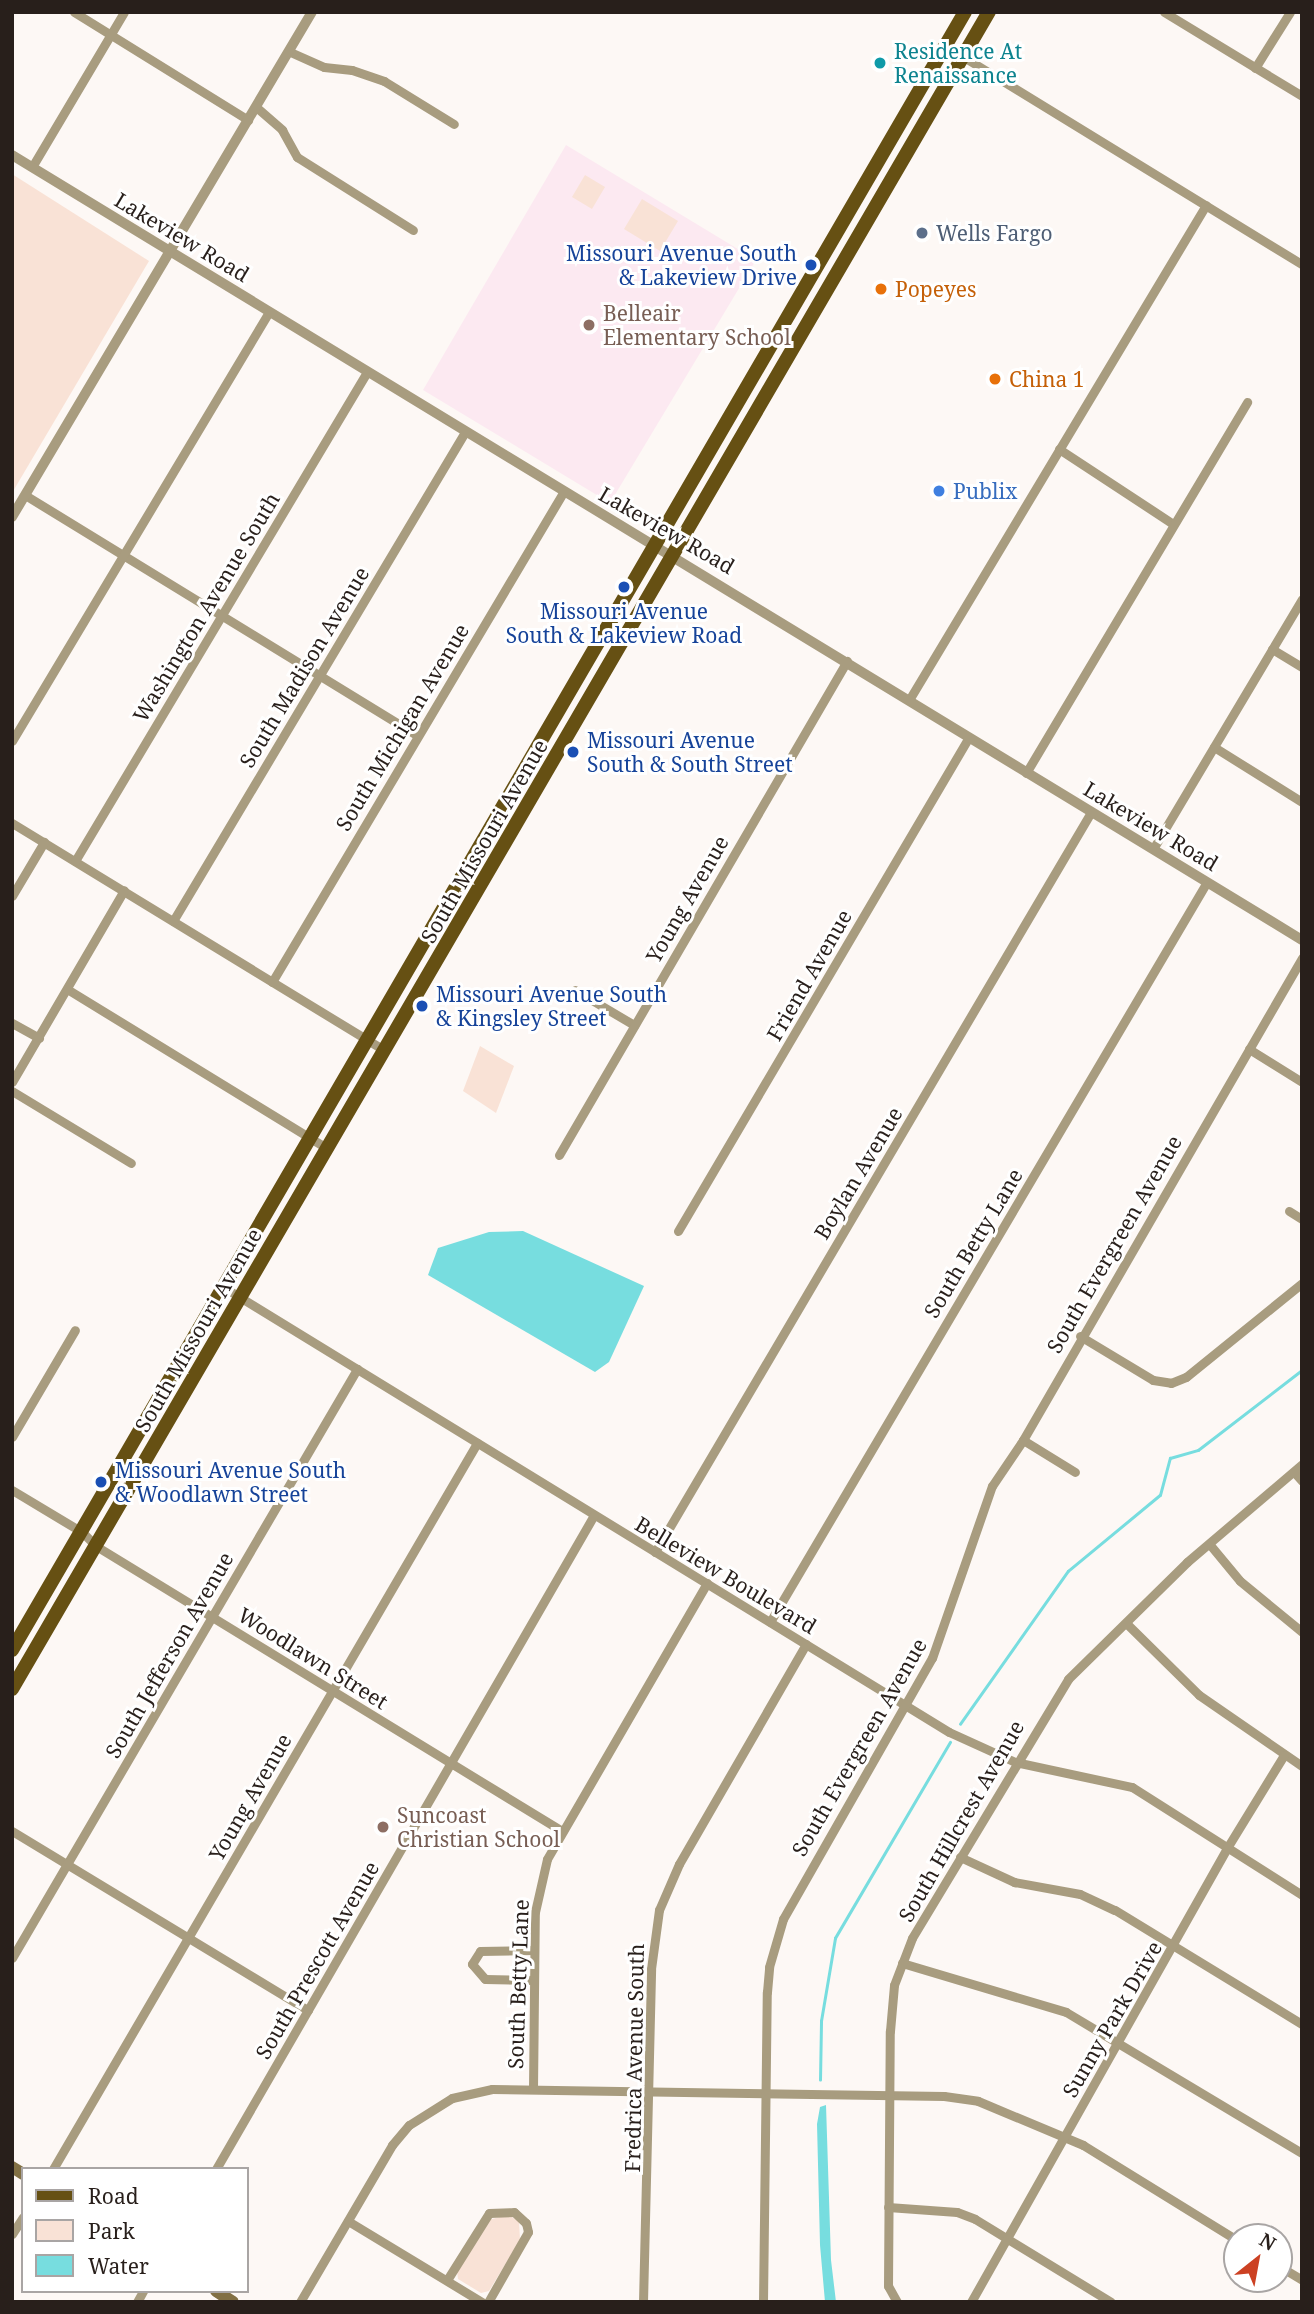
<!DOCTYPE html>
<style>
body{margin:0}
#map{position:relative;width:1314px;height:2314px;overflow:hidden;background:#fdf8f5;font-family:"Noto Serif",serif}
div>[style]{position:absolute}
.education>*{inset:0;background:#fce9f1}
.green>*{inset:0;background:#f9e2d6}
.water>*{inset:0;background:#77dddf}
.stream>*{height:2.5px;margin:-1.25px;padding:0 1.25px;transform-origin:1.25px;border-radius:1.25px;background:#77dddf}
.minor>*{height:9px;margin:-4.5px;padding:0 4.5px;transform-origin:4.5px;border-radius:4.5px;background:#a89c7f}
.tertiary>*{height:10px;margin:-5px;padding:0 5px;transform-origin:5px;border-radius:5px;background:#a89c7f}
.secondary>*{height:12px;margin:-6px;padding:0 6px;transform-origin:6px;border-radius:6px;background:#827044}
.primary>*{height:14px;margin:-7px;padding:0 7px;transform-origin:7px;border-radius:7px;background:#665013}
.dots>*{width:19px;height:19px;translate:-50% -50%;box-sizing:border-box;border:4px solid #fff;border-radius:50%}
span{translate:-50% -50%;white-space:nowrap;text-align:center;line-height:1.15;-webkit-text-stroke:6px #fff;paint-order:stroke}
.culture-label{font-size:21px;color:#0d838f}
.left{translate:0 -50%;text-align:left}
.service-label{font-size:21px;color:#4e5e75}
.street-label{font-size:21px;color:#281f1b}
.transit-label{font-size:21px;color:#164399}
.right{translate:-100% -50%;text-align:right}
.food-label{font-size:21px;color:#c56008}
.education-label{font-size:21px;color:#785e54}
.shop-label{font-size:21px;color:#366cbe}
.frame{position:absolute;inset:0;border:14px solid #281f1b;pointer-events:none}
.legend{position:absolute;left:21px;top:2167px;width:228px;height:126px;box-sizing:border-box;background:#fff;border:2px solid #a9a5a4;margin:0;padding:9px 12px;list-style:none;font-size:21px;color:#281f1b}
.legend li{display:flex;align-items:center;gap:14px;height:35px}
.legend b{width:35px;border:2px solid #a9a5a4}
.north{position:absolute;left:1223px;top:2223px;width:70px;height:70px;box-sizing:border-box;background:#fff;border:2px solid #a9a5a4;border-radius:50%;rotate:31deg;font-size:19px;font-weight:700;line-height:28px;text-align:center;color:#281f1b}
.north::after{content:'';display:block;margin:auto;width:24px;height:32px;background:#cc4123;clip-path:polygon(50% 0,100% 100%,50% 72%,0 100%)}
</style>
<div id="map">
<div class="education">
<i style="clip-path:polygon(566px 145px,756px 260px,610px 503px,423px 390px)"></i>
</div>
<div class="green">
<i style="clip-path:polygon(12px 174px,149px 261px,12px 493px)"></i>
<i style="clip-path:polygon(585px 175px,605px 187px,592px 209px,572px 197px)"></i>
<i style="clip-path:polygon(642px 199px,678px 221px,660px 251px,624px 229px)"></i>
<i style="clip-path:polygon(480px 1046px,514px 1066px,496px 1113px,463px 1091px)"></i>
<i style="clip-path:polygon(508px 2215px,519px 2221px,520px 2240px,489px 2291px,481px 2293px,458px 2279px,457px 2271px,488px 2220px)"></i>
</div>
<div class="water">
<i style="clip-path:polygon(523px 1231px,644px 1286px,609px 1362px,595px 1372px,428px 1275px,438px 1248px,489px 1232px)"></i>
<i style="clip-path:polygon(826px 2105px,831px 2260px,836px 2302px,825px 2302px,820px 2245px,817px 2124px,820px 2107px)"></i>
</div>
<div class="stream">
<i style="left:960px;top:1724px;width:187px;rotate:-54.8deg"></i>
<i style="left:1068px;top:1571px;width:119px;rotate:-39.6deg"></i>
<i style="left:1160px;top:1495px;width:38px;rotate:-75deg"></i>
<i style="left:1170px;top:1458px;width:29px;rotate:-16deg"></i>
<i style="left:1198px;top:1450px;width:131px;rotate:-37.6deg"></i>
<i style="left:820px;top:2080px;width:59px;rotate:-89deg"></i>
<i style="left:821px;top:2021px;width:84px;rotate:-80.4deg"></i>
<i style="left:835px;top:1938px;width:227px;rotate:-59.6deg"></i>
</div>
<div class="minor">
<i style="left:74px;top:12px;width:205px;rotate:31.8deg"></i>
<i style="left:1164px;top:12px;width:162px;rotate:31.3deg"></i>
<i style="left:288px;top:51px;width:39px;rotate:24deg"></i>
<i style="left:324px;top:67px;width:28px;rotate:6deg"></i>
<i style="left:352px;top:70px;width:34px;rotate:19deg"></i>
<i style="left:384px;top:81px;width:82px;rotate:31.6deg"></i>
<i style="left:962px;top:56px;width:399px;rotate:31.5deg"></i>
<i style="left:1255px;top:68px;width:66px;rotate:-58deg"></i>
<i style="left:256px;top:107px;width:35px;rotate:41deg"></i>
<i style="left:282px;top:130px;width:31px;rotate:61deg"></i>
<i style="left:297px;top:157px;width:137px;rotate:32.2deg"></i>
<i style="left:32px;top:167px;width:180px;rotate:-59.3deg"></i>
<i style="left:1059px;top:449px;width:136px;rotate:33.3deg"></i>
<i style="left:25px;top:495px;width:460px;rotate:31.5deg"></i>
<i style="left:1272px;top:649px;width:35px;rotate:31deg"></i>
<i style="left:909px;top:700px;width:577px;rotate:-59.04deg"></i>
<i style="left:12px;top:741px;width:500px;rotate:-59.08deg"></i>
<i style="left:1214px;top:747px;width:104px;rotate:32deg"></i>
<i style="left:1026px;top:773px;width:432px;rotate:-59.2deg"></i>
<i style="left:12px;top:823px;width:437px;rotate:31.4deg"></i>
<i style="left:1153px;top:849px;width:291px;rotate:-59.2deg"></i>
<i style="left:75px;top:861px;width:570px;rotate:-59.16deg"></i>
<i style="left:12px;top:896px;width:63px;rotate:-59.3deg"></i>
<i style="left:173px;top:921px;width:570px;rotate:-59.16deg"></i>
<i style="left:272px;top:982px;width:571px;rotate:-59.26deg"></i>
<i style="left:67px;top:989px;width:306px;rotate:31.5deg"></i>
<i style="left:575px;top:990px;width:69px;rotate:30.7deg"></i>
<i style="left:12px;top:1023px;width:31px;rotate:29deg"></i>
<i style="left:1249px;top:1049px;width:62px;rotate:31.9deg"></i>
<i style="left:12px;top:1082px;width:222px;rotate:-59.7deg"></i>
<i style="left:12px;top:1091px;width:139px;rotate:31.2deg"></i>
<i style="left:559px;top:1155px;width:572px;rotate:-59.76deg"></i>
<i style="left:1289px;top:1211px;width:15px;rotate:32deg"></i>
<i style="left:678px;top:1231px;width:573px;rotate:-59.5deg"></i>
<i style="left:225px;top:1288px;width:849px;rotate:31.52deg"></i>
<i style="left:949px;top:1732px;width:72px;rotate:24.4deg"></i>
<i style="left:1015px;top:1762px;width:120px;rotate:12.1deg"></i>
<i style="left:1132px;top:1787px;width:201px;rotate:32.4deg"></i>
<i style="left:1080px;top:1336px;width:85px;rotate:31.1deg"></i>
<i style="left:1153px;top:1380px;width:18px;rotate:9deg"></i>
<i style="left:1171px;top:1383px;width:16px;rotate:-22deg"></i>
<i style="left:1186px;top:1377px;width:149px;rotate:-39deg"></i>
<i style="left:12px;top:1437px;width:124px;rotate:-59.5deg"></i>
<i style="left:1023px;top:1440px;width:61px;rotate:31.6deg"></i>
<i style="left:1294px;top:1472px;width:12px;rotate:48deg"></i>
<i style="left:12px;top:1490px;width:82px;rotate:31deg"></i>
<i style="left:82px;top:1532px;width:20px;rotate:45deg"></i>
<i style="left:96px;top:1546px;width:546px;rotate:31.45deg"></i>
<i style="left:1211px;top:1546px;width:45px;rotate:50.4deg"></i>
<i style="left:1240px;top:1581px;width:80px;rotate:39.4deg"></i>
<i style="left:655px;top:1552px;width:859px;rotate:-59.49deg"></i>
<i style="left:770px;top:1622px;width:859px;rotate:-59.44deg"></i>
<i style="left:1127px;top:1624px;width:101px;rotate:44.6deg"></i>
<i style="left:1199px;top:1695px;width:125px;rotate:34.6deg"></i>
<i style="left:12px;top:1831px;width:346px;rotate:31.2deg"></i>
<i style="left:960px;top:1857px;width:60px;rotate:24.8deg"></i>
<i style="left:1014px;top:1882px;width:67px;rotate:10.3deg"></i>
<i style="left:1080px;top:1894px;width:38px;rotate:25deg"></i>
<i style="left:1115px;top:1910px;width:219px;rotate:31.4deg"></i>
<i style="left:12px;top:1958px;width:683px;rotate:-59.64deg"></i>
<i style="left:902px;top:1963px;width:171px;rotate:16.6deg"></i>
<i style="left:1066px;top:2012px;width:275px;rotate:30.9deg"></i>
<i style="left:534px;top:1980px;width:49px;rotate:-178.8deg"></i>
<i style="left:485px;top:1979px;width:20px;rotate:-131deg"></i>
<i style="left:472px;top:1964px;width:15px;rotate:-58deg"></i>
<i style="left:480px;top:1951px;width:54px;rotate:-1.1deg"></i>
<i style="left:533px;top:2089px;width:177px;rotate:-89.4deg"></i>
<i style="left:535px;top:1912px;width:54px;rotate:-77.2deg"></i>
<i style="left:547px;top:1859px;width:319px;rotate:-59.9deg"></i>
<i style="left:53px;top:2169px;width:841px;rotate:-59.71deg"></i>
<i style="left:216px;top:2169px;width:755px;rotate:-59.97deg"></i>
<i style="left:888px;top:2207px;width:69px;rotate:4.1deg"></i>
<i style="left:957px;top:2212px;width:19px;rotate:21deg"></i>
<i style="left:975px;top:2219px;width:159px;rotate:31.4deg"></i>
<i style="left:348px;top:2221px;width:157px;rotate:31.2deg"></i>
<i style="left:12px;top:2234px;width:20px;rotate:-57deg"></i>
<i style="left:1279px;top:2266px;width:27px;rotate:31deg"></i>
<i style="left:447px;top:2280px;width:79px;rotate:-57.9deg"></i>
<i style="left:489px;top:2213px;width:25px;rotate:-2deg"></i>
<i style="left:514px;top:2212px;width:16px;rotate:43deg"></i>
<i style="left:526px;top:2223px;width:9px;rotate:77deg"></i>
<i style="left:528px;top:2232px;width:81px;rotate:119.7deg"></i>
<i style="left:137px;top:2302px;width:13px;rotate:-61deg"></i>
<i style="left:300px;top:2302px;width:182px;rotate:-59.6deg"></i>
<i style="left:392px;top:2145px;width:26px;rotate:-50deg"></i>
<i style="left:409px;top:2125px;width:51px;rotate:-32.1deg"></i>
<i style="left:452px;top:2098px;width:41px;rotate:-12.7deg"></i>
<i style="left:492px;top:2089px;width:452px;rotate:0.9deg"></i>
<i style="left:944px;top:2096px;width:34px;rotate:8deg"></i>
<i style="left:978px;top:2101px;width:114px;rotate:22.7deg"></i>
<i style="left:1083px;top:2145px;width:181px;rotate:31.7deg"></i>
<i style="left:643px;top:2302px;width:333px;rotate:-88.6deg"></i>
<i style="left:651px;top:1969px;width:60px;rotate:-82.3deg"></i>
<i style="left:659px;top:1910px;width:50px;rotate:-66.5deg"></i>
<i style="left:679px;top:1864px;width:254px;rotate:-60deg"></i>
<i style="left:763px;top:2302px;width:310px;rotate:-89.3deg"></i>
<i style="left:767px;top:1992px;width:25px;rotate:-85deg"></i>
<i style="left:769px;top:1967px;width:50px;rotate:-73.7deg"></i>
<i style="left:783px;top:1919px;width:301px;rotate:-60.3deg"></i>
<i style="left:932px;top:1658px;width:182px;rotate:-70.8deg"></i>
<i style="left:992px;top:1486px;width:55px;rotate:-56deg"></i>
<i style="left:1023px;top:1440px;width:557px;rotate:-59.94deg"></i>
<i style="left:897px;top:2302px;width:18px;rotate:-119deg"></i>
<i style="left:888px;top:2286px;width:255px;rotate:-89.6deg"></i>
<i style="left:890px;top:2031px;width:46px;rotate:-85deg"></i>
<i style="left:894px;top:1985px;width:50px;rotate:-69deg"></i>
<i style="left:912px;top:1938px;width:302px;rotate:-58.9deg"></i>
<i style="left:1068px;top:1679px;width:167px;rotate:-44.5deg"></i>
<i style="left:1187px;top:1562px;width:151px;rotate:-40.4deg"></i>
<i style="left:971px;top:2302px;width:521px;rotate:-60.58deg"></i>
<i style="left:1227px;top:1848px;width:109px;rotate:-58.5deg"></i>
</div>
<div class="tertiary">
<i style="left:12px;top:155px;width:1510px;rotate:31.32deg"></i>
<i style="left:12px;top:517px;width:587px;rotate:-59.29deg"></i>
</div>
<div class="secondary">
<i style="left:12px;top:2167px;width:13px;rotate:32deg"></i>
<i style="left:216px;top:2291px;width:20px;rotate:33deg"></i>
</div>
<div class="primary">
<i style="left:12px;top:1650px;width:1895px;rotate:-59.81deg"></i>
<i style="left:12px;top:1689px;width:1941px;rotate:-59.78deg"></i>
</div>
<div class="dots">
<i style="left:880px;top:63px;background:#0f9aa8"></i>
<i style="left:922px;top:233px;background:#5c6f8a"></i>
<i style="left:811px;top:265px;background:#1a4fb4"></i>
<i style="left:881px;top:289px;background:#e8710a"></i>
<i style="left:589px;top:325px;background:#8d6e63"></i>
<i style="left:995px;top:379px;background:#e8710a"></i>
<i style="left:939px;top:491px;background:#3f7fe0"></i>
<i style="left:624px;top:587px;background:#1a4fb4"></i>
<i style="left:573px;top:752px;background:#1a4fb4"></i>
<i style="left:422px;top:1006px;background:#1a4fb4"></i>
<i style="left:101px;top:1482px;background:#1a4fb4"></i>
<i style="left:383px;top:1827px;background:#8d6e63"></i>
</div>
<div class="culture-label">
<span class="left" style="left:894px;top:63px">Residence At<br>Renaissance</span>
</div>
<div class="service-label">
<span class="left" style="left:936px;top:233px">Wells Fargo</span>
</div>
<div class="street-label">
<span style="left:182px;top:237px;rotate:31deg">Lakeview Road</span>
<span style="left:667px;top:530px;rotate:30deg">Lakeview Road</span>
<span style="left:206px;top:607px;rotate:-59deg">Washington Avenue South</span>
<span style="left:304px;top:667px;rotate:-59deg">South Madison Avenue</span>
<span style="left:402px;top:727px;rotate:-59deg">South Michigan Avenue</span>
<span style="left:1151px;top:826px;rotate:31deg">Lakeview Road</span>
<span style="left:484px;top:841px;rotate:-60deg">South Missouri Avenue</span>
<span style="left:687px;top:899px;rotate:-60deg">Young Avenue</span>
<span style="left:809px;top:975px;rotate:-60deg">Friend Avenue</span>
<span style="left:858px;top:1173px;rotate:-59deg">Boylan Avenue</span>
<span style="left:973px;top:1243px;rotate:-59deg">South Betty Lane</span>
<span style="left:1114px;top:1244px;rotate:-60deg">South Evergreen Avenue</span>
<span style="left:198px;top:1330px;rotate:-60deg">South Missouri Avenue</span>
<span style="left:726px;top:1575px;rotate:31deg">Belleview Boulevard</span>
<span style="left:169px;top:1655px;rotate:-60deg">South Jefferson Avenue</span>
<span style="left:313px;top:1658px;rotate:32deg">Woodlawn Street</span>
<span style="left:859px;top:1747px;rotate:-60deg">South Evergreen Avenue</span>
<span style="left:250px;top:1797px;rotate:-60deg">Young Avenue</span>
<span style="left:961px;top:1821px;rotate:-60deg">South Hillcrest Avenue</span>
<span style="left:317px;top:1960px;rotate:-60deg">South Prescott Avenue</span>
<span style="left:518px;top:1984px;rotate:-88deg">South Betty Lane</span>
<span style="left:1112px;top:2019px;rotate:-60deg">Sunny Park Drive</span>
<span style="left:634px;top:2058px;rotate:-89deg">Fredrica Avenue South</span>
</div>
<div class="transit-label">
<span class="right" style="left:797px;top:265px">Missouri Avenue South<br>&amp; Lakeview Drive</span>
<span style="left:624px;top:623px">Missouri Avenue<br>South &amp; Lakeview Road</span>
<span class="left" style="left:587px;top:752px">Missouri Avenue<br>South &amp; South Street</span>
<span class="left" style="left:436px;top:1006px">Missouri Avenue South<br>&amp; Kingsley Street</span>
<span class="left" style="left:115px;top:1482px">Missouri Avenue South<br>&amp; Woodlawn Street</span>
</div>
<div class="food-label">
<span class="left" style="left:895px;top:289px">Popeyes</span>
<span class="left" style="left:1009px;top:379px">China 1</span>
</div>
<div class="education-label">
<span class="left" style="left:603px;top:325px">Belleair<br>Elementary School</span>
<span class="left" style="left:397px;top:1827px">Suncoast<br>Christian School</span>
</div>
<div class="shop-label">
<span class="left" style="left:953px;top:491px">Publix</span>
</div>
<div class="frame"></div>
<ul class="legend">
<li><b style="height:9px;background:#665013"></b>Road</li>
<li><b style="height:19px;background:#f9e2d6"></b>Park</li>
<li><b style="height:19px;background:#77dddf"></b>Water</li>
</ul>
<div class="north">N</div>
</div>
